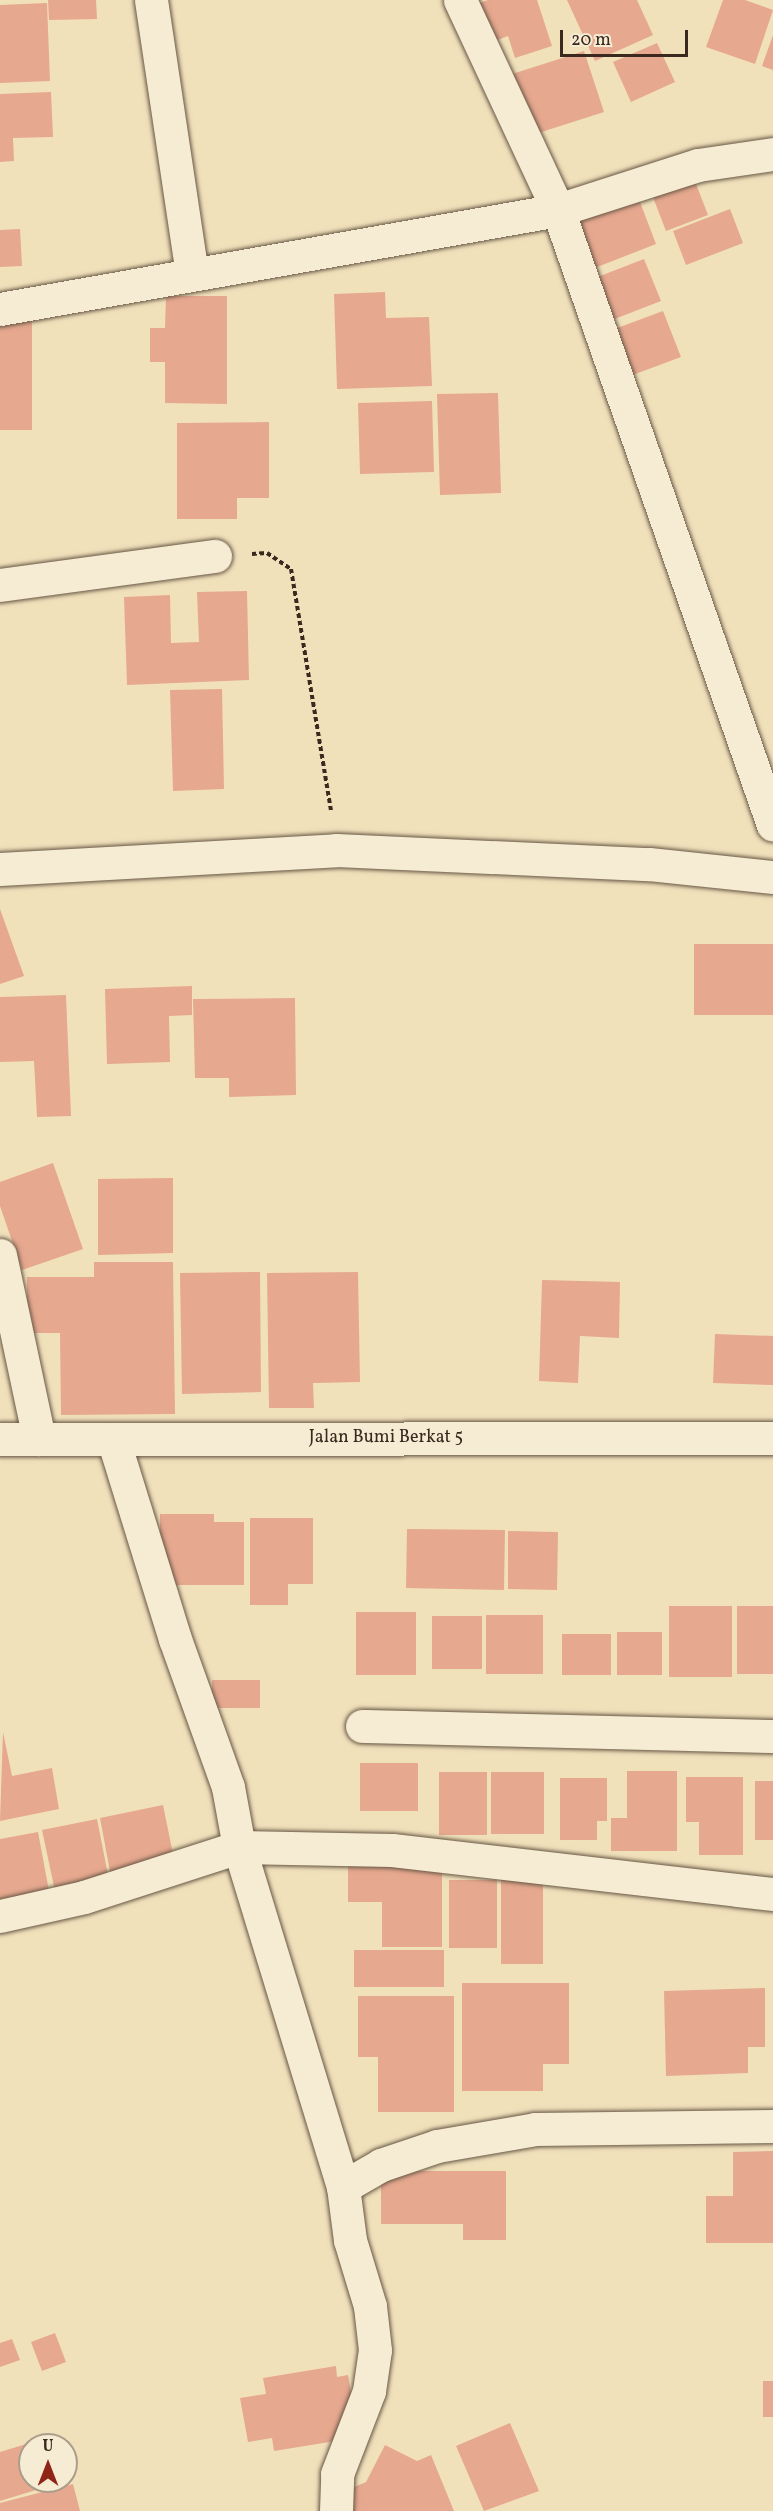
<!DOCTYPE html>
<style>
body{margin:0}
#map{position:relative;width:773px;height:2511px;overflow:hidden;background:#f1e1bb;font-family:Vollkorn,serif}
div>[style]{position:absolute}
.building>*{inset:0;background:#e6a88f}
.path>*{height:4px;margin-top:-2px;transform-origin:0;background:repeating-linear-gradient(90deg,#39291e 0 4.5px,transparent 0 7.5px)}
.roads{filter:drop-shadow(0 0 2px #675745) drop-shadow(0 0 2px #675745)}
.minor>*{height:33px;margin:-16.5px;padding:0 16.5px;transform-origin:16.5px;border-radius:16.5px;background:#f6ecd3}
span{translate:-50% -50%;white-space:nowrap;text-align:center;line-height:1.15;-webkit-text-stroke:6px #f6ecd3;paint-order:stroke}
.street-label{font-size:18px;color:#39291e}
.north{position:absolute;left:18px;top:2433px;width:60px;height:60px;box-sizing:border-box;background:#f6ecd3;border:2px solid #aa9e8b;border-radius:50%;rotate:0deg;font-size:16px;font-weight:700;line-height:24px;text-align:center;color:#39291e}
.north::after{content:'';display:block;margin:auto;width:21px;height:27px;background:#8f2418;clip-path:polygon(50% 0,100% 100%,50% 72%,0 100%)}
.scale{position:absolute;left:560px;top:30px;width:128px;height:27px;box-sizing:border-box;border:3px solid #39291e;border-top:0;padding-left:8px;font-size:18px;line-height:21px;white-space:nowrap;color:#39291e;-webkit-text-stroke:4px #f6ecd3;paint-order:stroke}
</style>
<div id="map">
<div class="building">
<i style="clip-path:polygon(48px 0,96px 0,97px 19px,49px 20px)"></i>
<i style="clip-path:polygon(488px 0,537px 0,552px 46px,515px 58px,508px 36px,489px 43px,476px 4px)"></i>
<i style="clip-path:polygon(567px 0,637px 0,653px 35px,595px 61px)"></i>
<i style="clip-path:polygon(723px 0,745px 0,773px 10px,755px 64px,706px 47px)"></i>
<i style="clip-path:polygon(47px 3px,50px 81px,0 83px,0 5px)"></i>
<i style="clip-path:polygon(773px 35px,773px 70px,762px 66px)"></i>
<i style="clip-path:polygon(657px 43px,675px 82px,631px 102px,613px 62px)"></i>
<i style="clip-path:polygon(584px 51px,604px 112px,529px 136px,509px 75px)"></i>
<i style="clip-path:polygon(51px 92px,53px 137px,13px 138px,14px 161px,0 162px,0 94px)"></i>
<i style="clip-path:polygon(691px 171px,708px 215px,666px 231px,649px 187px)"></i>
<i style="clip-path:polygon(635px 189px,656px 244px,587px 271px,565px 216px)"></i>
<i style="clip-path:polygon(730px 209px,743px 243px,686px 265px,673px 231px)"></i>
<i style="clip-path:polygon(20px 229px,22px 266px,0 267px,0 230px)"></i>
<i style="clip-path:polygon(644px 259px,661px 301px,612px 320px,595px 278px)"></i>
<i style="clip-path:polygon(385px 292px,386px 318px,429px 317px,432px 386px,337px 389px,334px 294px)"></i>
<i style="clip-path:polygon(166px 296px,227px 296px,227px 404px,165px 403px,165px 362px,150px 362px,150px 328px,165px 328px)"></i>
<i style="clip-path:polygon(663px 311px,681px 357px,630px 376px,612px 330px)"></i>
<i style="clip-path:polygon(0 320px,32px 320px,32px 430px,0 430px)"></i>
<i style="clip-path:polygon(498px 393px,501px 493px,440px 495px,437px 394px)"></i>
<i style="clip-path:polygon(432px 401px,434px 472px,360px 474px,358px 403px)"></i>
<i style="clip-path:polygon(269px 422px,269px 498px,237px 498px,237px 519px,177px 519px,177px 423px)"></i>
<i style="clip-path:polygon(247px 591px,249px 680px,127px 685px,124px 597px,170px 595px,171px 643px,199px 642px,197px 592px)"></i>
<i style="clip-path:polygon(222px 689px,224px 789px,173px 791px,170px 690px)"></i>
<i style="clip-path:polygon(0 909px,24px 976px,0 984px)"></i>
<i style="clip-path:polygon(694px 944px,773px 944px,773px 1015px,694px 1015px)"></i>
<i style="clip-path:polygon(192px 986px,192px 1015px,169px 1016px,170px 1062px,107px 1064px,105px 989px)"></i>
<i style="clip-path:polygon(66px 995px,71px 1116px,37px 1117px,34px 1061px,0 1062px,0 997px)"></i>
<i style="clip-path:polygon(295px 998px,296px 1095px,229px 1097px,229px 1078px,195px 1078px,193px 999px)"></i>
<i style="clip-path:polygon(53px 1163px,83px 1249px,22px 1270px,0 1206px,0 1182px)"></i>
<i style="clip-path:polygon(173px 1178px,173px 1253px,98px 1255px,98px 1179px)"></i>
<i style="clip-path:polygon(94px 1262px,173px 1262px,175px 1414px,61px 1415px,60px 1333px,27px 1333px,27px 1277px,94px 1277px)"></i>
<i style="clip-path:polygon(260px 1272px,261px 1392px,182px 1394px,180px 1273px)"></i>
<i style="clip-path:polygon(358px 1272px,360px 1382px,313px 1383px,314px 1408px,269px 1408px,267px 1273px)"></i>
<i style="clip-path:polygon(542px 1280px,620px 1282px,619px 1338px,580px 1336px,578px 1383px,539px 1381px)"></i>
<i style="clip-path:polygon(715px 1334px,773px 1336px,773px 1385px,713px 1383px)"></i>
<i style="clip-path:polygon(160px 1514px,214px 1514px,214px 1522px,244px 1522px,244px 1585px,160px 1585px)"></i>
<i style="clip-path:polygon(250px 1518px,313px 1518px,313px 1584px,288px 1584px,288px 1605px,250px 1605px)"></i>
<i style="clip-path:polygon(407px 1529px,505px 1530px,504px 1590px,406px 1588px)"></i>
<i style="clip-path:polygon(508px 1531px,558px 1532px,557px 1590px,508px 1589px)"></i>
<i style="clip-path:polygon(669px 1606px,732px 1606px,732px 1677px,669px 1677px)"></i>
<i style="clip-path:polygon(737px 1606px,773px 1606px,773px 1674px,737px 1674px)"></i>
<i style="clip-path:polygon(356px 1612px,416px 1612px,416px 1675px,356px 1675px)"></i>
<i style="clip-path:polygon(486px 1615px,543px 1615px,543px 1674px,486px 1674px)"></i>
<i style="clip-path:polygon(432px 1616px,482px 1616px,482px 1669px,432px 1669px)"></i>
<i style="clip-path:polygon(617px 1632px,662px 1632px,662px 1675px,617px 1675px)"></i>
<i style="clip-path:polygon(562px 1634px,611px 1634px,611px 1675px,562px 1675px)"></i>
<i style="clip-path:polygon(212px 1680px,260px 1680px,260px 1708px,212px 1708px)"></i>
<i style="clip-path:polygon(3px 1732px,12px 1776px,52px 1768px,59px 1809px,0 1821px)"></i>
<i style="clip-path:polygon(360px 1763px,418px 1763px,418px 1811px,360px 1811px)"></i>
<i style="clip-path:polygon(627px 1771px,677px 1771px,677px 1851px,611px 1851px,611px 1818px,627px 1818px)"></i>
<i style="clip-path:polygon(439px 1772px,487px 1772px,487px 1835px,439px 1835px)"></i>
<i style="clip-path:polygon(491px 1772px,544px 1772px,544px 1834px,491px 1834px)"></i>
<i style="clip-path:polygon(686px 1777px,743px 1777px,743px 1855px,699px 1855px,699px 1822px,686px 1822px)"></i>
<i style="clip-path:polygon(560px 1778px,607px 1778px,607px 1821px,597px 1821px,597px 1840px,560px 1840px)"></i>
<i style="clip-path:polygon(755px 1781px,773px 1781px,773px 1840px,755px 1840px)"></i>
<i style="clip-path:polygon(163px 1805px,175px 1864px,111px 1877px,100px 1818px)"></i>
<i style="clip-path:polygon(97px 1819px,109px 1880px,55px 1891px,42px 1830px)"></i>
<i style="clip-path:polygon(38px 1832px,49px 1891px,0 1900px,0 1839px)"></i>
<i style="clip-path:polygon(348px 1865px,442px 1865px,442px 1947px,382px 1947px,382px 1902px,348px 1902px)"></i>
<i style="clip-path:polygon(501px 1874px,543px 1874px,543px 1964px,501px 1964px)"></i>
<i style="clip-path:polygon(449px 1880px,497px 1880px,497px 1948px,449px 1948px)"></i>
<i style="clip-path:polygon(354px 1950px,444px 1950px,444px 1987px,354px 1987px)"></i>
<i style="clip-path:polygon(462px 1983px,569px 1983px,569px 2064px,543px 2064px,543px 2091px,462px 2091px)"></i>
<i style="clip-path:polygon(765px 1988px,765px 2047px,748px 2047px,748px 2073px,666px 2076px,664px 1991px)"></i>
<i style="clip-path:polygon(358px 1996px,454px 1996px,454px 2112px,378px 2112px,378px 2057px,358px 2057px)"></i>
<i style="clip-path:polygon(773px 2151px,773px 2243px,706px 2243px,706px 2196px,733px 2196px,733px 2152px)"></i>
<i style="clip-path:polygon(381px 2171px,506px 2171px,506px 2240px,463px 2240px,463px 2224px,381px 2224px)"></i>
<i style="clip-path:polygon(55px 2333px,66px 2362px,42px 2371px,31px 2342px)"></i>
<i style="clip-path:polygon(12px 2339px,20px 2360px,0 2367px,0 2343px)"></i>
<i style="clip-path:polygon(336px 2366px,337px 2377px,348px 2375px,356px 2422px,348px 2439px,274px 2451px,272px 2438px,248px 2442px,240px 2398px,266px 2394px,263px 2378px)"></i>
<i style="clip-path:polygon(763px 2381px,773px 2381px,773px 2417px,763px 2417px)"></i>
<i style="clip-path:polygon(510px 2423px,539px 2491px,484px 2511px,456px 2446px)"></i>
<i style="clip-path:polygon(36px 2441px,37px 2445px,30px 2445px,30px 2481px,48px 2481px,49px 2486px,0 2501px,0 2452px)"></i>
<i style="clip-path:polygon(385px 2445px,417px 2461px,431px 2455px,454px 2511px,347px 2511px,340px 2493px,366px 2482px)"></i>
<i style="clip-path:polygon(73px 2484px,80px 2511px,0 2511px,0 2503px)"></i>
</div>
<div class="path">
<i style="left:252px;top:554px;width:15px;rotate:-4deg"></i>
<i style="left:267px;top:553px;width:29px;rotate:34deg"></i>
<i style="left:291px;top:569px;width:245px;rotate:80.6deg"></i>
</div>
<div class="roads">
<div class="minor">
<i style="left:151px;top:0;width:277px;rotate:81.5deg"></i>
<i style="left:460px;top:0;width:232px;rotate:65deg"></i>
<i style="left:558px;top:210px;width:651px;rotate:70.73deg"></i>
<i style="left:0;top:309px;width:567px;rotate:-10.06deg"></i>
<i style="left:558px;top:210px;width:147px;rotate:-17.8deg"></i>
<i style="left:698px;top:165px;width:76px;rotate:-8.3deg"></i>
<i style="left:0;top:585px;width:217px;rotate:-7.7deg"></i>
<i style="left:0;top:869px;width:337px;rotate:-3.2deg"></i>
<i style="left:336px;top:850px;width:313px;rotate:2.6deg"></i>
<i style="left:649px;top:864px;width:125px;rotate:6deg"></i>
<i style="left:0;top:1255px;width:188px;rotate:78deg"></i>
<i style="left:0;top:1439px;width:773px;rotate:-0.07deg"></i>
<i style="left:362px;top:1726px;width:411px;rotate:1.4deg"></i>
<i style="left:0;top:1916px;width:86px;rotate:-12.7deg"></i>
<i style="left:84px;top:1897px;width:163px;rotate:-17.9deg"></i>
<i style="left:239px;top:1847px;width:61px;rotate:-100.4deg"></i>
<i style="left:228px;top:1787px;width:157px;rotate:-109.7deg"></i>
<i style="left:175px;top:1639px;width:209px;rotate:-107.2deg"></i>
<i style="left:343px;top:2187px;width:356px;rotate:-107deg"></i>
<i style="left:239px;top:1847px;width:153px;rotate:1.1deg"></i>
<i style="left:392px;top:1850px;width:384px;rotate:6.6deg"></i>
<i style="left:336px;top:2511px;width:37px;rotate:-88deg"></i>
<i style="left:337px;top:2474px;width:89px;rotate:-68.9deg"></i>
<i style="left:369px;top:2391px;width:41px;rotate:-81.7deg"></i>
<i style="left:375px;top:2350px;width:44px;rotate:-96.5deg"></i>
<i style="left:370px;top:2306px;width:69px;rotate:-106.9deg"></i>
<i style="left:350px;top:2240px;width:53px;rotate:-97.5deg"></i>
<i style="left:343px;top:2187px;width:44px;rotate:-30.1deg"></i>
<i style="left:381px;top:2165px;width:59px;rotate:-18.7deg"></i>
<i style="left:437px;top:2146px;width:99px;rotate:-9.8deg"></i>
<i style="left:535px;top:2129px;width:238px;rotate:-0.7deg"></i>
</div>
</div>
<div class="street-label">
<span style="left:386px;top:1438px">Jalan Bumi Berkat 5</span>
</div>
<div class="north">U</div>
<div class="scale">20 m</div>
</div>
